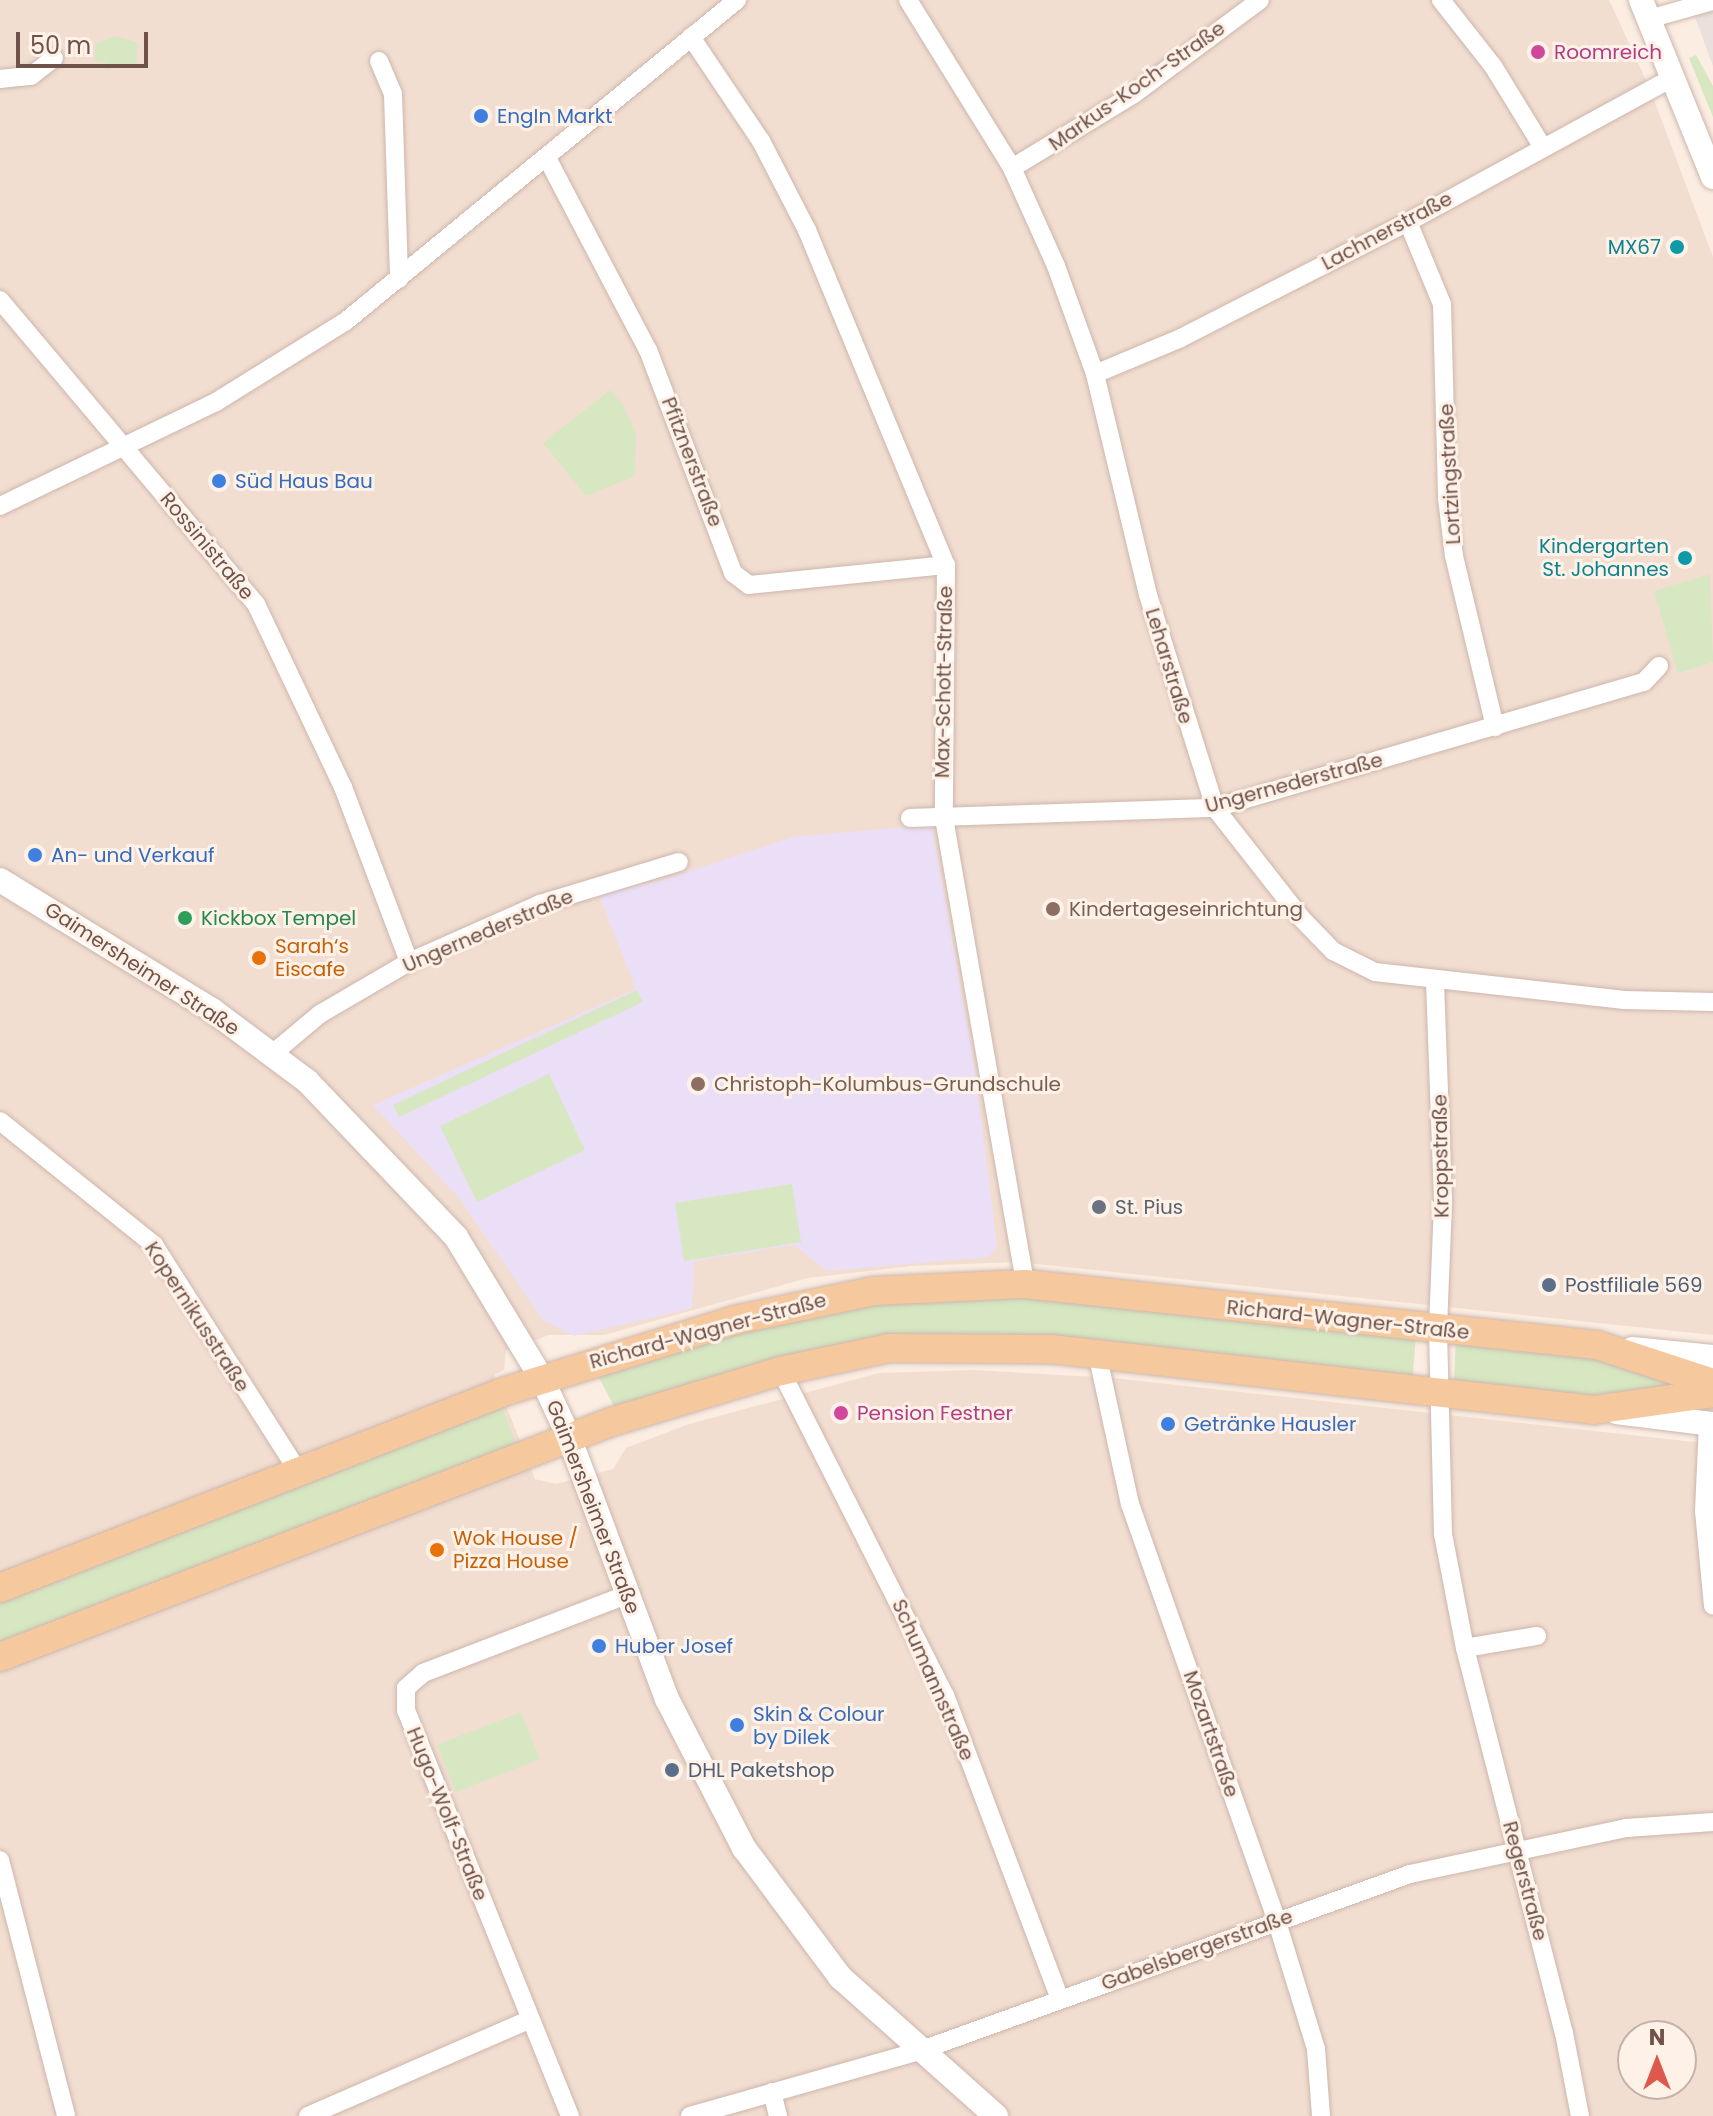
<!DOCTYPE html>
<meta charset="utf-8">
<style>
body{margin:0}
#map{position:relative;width:1713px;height:2116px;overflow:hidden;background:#fbede2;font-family:Poppins,sans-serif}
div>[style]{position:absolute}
.residential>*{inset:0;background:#f2ded1}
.industrial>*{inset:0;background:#eae1dd}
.education>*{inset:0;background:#ebdff7}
.green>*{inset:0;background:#d6e7c2}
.roads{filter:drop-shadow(0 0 2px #cdb6ac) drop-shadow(0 0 2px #cdb6ac)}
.street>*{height:18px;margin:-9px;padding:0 9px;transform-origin:9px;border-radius:9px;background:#fff}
.secondary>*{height:24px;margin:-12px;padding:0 12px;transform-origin:12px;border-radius:12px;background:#fff}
.primary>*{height:28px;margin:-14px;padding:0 14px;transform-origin:14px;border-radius:14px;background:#f6c89e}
.dots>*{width:22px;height:22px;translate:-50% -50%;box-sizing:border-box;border:4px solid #fef2e8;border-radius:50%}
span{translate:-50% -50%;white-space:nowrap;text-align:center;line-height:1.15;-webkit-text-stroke:6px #fef2e8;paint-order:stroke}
.hotel-label{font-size:20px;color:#b23c85}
.left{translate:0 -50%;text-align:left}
.street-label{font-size:20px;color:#70524a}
.shop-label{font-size:20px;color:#366cbe}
.culture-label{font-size:20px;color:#0d838f}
.right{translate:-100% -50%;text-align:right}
.education-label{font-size:20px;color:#785e54}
.leisure-label{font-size:20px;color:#27864d}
.food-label{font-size:20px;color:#c56008}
.worship-label{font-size:20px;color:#5b616d}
.service-label{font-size:20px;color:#4e5e75}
.north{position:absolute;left:1617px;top:2020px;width:80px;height:80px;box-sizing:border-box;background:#fef2e8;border:2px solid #c5b2a9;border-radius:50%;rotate:0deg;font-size:22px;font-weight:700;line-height:32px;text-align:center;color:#70524a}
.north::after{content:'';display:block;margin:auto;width:28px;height:36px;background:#de594d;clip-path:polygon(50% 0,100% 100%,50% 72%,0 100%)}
.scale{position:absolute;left:16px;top:32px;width:132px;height:36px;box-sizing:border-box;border:4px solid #70524a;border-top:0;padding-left:10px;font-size:24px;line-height:28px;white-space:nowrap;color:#70524a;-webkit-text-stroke:6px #fef2e8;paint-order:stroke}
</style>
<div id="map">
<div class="residential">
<i style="clip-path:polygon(evenodd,0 0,1609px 0,1650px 89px,1713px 257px,1713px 1335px,1018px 1262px,912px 1266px,808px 1278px,604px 1335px,549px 1335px,506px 1351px,504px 1370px,494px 1375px,535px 1479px,556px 1484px,613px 1469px,626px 1448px,689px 1424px,879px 1373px,974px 1370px,1114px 1378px,1713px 1444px,1713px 2116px,0 2116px,0 0,1633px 2036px,1681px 2036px,1681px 2084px,1633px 2084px,1633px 2036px)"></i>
</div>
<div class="industrial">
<i style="clip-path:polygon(1688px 0,1713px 0,1713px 66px,1699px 28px)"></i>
</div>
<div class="education">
<i style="clip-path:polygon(932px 825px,974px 1064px,997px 1246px,988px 1257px,827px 1271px,794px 1245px,694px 1261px,692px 1308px,574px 1336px,543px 1320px,459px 1198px,373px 1105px,636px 989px,598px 893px,659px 881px,793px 837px)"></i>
</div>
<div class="green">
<i style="clip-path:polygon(116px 36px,138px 43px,136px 65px,106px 70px,106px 63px,95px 61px,95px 44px)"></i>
<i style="clip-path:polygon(1696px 55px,1713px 86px,1713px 117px,1689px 58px)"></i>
<i style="clip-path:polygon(610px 390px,623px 405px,636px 433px,635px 476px,586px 496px,543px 443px)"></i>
<i style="clip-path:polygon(1710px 574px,1713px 662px,1678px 673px,1654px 591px)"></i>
<i style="clip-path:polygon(637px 990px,643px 1002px,399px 1117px,393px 1105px)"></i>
<i style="clip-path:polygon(549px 1074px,585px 1150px,477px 1202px,440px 1126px)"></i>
<i style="clip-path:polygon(792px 1184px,801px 1242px,684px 1261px,675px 1203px)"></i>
<i style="clip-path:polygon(1045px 1295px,1416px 1335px,1412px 1385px,905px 1340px,615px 1408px,596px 1372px,789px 1314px,905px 1297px)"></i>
<i style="clip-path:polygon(1456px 1338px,1583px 1353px,1683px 1384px,1592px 1396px,1454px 1382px)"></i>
<i style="clip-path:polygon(501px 1404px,517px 1447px,0 1648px,0 1599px)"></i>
<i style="clip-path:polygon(521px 1712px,540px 1759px,456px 1792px,437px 1745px)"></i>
</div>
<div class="roads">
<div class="street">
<i style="left:908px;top:0;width:198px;rotate:58.2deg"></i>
<i style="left:1012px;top:168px;width:107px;rotate:65.8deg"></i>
<i style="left:1056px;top:266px;width:115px;rotate:70.1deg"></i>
<i style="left:1095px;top:374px;width:227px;rotate:76.5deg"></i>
<i style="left:1148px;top:595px;width:223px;rotate:72.5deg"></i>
<i style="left:1215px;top:808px;width:141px;rotate:51.9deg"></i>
<i style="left:1302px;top:919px;width:45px;rotate:45.9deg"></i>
<i style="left:1333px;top:951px;width:47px;rotate:26.6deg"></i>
<i style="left:1375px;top:972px;width:251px;rotate:6.4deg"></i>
<i style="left:1624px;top:1000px;width:89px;rotate:1.3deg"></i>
<i style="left:1441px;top:0;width:84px;rotate:51.8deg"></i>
<i style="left:1493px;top:66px;width:94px;rotate:58.5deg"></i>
<i style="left:1649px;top:19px;width:66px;rotate:-15.7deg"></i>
<i style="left:691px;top:37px;width:125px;rotate:56.1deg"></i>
<i style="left:761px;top:141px;width:100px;rotate:62.7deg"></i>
<i style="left:807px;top:230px;width:363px;rotate:67.5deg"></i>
<i style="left:946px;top:565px;width:253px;rotate:90.5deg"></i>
<i style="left:944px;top:818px;width:473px;rotate:80.1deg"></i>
<i style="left:379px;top:61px;width:36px;rotate:67deg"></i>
<i style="left:393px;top:94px;width:185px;rotate:88.1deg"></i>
<i style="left:0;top:79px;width:31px;rotate:-6deg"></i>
<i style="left:31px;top:76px;width:29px;rotate:-38deg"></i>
<i style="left:547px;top:158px;width:217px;rotate:62.3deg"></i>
<i style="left:648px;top:350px;width:239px;rotate:69.1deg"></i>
<i style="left:733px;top:573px;width:20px;rotate:37deg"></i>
<i style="left:749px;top:585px;width:198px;rotate:-5.8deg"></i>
<i style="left:1012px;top:168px;width:143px;rotate:-31.2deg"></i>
<i style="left:1134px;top:94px;width:157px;rotate:-36.7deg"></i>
<i style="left:1408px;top:222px;width:89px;rotate:67.5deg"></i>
<i style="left:1442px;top:304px;width:194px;rotate:88.5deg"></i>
<i style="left:1447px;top:498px;width:58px;rotate:83.1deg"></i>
<i style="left:1454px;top:556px;width:176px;rotate:76.5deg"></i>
<i style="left:0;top:300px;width:397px;rotate:49.9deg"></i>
<i style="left:256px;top:604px;width:203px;rotate:64.6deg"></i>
<i style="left:343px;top:787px;width:187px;rotate:69.3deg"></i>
<i style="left:1095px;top:374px;width:93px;rotate:-22.7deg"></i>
<i style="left:1181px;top:338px;width:255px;rotate:-27.1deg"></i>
<i style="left:1408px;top:222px;width:303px;rotate:-28.6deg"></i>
<i style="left:0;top:506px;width:240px;rotate:-25.7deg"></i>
<i style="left:216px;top:402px;width:153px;rotate:-31.9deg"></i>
<i style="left:346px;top:321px;width:506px;rotate:-39.39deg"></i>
<i style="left:910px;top:818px;width:305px;rotate:-1.9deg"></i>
<i style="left:1215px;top:808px;width:447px;rotate:-16.4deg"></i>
<i style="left:1644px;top:682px;width:22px;rotate:-47deg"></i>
<i style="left:1435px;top:982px;width:221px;rotate:87.9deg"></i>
<i style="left:1443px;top:1203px;width:127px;rotate:92.3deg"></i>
<i style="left:1438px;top:1330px;width:204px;rotate:88.6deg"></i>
<i style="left:1443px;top:1534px;width:116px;rotate:79.1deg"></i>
<i style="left:1465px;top:1648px;width:398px;rotate:75.6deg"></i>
<i style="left:1564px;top:2033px;width:85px;rotate:79.1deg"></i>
<i style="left:271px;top:1055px;width:64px;rotate:-39.9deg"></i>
<i style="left:320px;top:1014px;width:103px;rotate:-30.3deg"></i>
<i style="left:409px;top:962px;width:143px;rotate:-23.9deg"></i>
<i style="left:540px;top:904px;width:145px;rotate:-16.8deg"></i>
<i style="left:0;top:1121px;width:198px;rotate:38.8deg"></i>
<i style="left:154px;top:1245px;width:270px;rotate:57.5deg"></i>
<i style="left:1097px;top:1353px;width:155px;rotate:77.7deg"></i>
<i style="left:1130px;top:1504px;width:443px;rotate:70.6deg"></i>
<i style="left:1277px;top:1922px;width:133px;rotate:72.9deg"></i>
<i style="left:1316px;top:2049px;width:67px;rotate:85.7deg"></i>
<i style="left:781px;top:1371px;width:363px;rotate:63.2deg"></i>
<i style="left:945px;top:1695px;width:325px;rotate:69.3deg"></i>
<i style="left:1708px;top:1423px;width:88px;rotate:92.6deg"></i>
<i style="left:1704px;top:1511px;width:95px;rotate:84.6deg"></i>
<i style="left:1465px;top:1648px;width:73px;rotate:-9.5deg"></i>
<i style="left:0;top:1860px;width:264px;rotate:75.5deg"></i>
<i style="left:772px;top:2092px;width:25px;rotate:76deg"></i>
<i style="left:308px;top:2116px;width:241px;rotate:-23.5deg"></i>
<i style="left:570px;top:2116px;width:437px;rotate:-112deg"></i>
<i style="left:406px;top:1711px;width:23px;rotate:-90deg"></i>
<i style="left:406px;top:1688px;width:23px;rotate:-41deg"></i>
<i style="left:423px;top:1673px;width:217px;rotate:-21deg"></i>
<i style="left:690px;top:2116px;width:238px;rotate:-15.8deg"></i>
<i style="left:919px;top:2051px;width:522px;rotate:-19.82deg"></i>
<i style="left:1410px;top:1874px;width:221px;rotate:-12deg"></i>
<i style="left:1626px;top:1828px;width:87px;rotate:-3.9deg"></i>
</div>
<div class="secondary">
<i style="left:1641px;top:0;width:191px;rotate:67.9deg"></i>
<i style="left:0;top:880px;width:249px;rotate:31.5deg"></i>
<i style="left:212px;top:1010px;width:119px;rotate:36.8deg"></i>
<i style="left:307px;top:1081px;width:216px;rotate:46.3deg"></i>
<i style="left:456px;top:1237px;width:166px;rotate:58.8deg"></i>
<i style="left:542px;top:1379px;width:64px;rotate:65deg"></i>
<i style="left:569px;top:1437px;width:280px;rotate:69.5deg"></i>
<i style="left:667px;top:1699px;width:168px;rotate:62.7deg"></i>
<i style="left:744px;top:1848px;width:161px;rotate:53.3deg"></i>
<i style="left:840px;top:1977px;width:209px;rotate:41.7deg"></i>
<i style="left:1632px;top:1349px;width:81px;rotate:5.6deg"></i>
<i style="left:1616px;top:1412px;width:98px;rotate:7.1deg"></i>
</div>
<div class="primary">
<i style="left:0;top:1588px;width:543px;rotate:-21.27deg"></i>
<i style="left:506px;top:1391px;width:240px;rotate:-17.2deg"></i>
<i style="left:735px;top:1320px;width:142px;rotate:-11.8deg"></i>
<i style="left:874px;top:1291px;width:151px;rotate:-2.7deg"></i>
<i style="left:1025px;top:1284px;width:575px;rotate:6.09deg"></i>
<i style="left:1597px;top:1345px;width:122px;rotate:18.1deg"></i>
<i style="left:0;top:1657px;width:655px;rotate:-21.04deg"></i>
<i style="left:611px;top:1422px;width:177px;rotate:-16.7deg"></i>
<i style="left:781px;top:1371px;width:110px;rotate:-12deg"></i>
<i style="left:889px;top:1348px;width:162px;rotate:0.4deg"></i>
<i style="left:1051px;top:1349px;width:546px;rotate:6.41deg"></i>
<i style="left:1594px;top:1410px;width:120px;rotate:-8.1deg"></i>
</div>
</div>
<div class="dots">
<i style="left:1538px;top:52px;background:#d1479c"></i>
<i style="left:481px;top:116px;background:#3f7fe0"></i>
<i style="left:1677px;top:247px;background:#0f9aa8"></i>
<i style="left:219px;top:481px;background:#3f7fe0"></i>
<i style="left:1685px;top:558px;background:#0f9aa8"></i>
<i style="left:35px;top:855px;background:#3f7fe0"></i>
<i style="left:1053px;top:909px;background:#8d6e63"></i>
<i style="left:185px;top:918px;background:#2e9e5b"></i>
<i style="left:259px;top:958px;background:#e8710a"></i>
<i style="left:698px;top:1084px;background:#8d6e63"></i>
<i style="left:1099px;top:1207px;background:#6b7280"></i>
<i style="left:1549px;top:1285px;background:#5c6f8a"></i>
<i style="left:841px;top:1413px;background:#d1479c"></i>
<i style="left:1168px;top:1424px;background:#3f7fe0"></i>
<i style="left:437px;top:1550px;background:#e8710a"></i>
<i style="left:599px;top:1646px;background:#3f7fe0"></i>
<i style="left:737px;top:1725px;background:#3f7fe0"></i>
<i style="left:672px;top:1770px;background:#5c6f8a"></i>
</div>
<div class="hotel-label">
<span class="left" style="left:1554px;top:52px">Roomreich</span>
<span class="left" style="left:857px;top:1413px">Pension Festner</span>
</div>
<div class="street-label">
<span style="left:1137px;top:86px;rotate:-35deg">Markus-Koch-Straße</span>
<span style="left:1387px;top:231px;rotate:-28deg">Lachnerstraße</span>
<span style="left:692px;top:462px;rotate:69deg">Pfitznerstraße</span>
<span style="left:1450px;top:474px;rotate:-93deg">Lortzingstraße</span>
<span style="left:207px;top:546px;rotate:50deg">Rossinistraße</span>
<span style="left:1169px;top:666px;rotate:73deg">Leharstraße</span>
<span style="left:944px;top:682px;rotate:-89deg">Max-Schott-Straße</span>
<span style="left:1294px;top:783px;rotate:-15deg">Ungernederstraße</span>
<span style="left:488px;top:931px;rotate:-23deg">Ungernederstraße</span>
<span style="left:142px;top:969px;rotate:33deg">Gaimersheimer Straße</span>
<span style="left:1441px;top:1156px;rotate:-91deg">Kroppstraße</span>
<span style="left:197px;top:1317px;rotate:57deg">Kopernikusstraße</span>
<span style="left:1348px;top:1320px;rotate:6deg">Richard-Wagner-Straße</span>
<span style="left:708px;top:1331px;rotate:-15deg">Richard-Wagner-Straße</span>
<span style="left:593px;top:1507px;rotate:69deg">Gaimersheimer Straße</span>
<span style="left:933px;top:1680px;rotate:66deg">Schumannstraße</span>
<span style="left:1211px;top:1734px;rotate:71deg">Mozartstraße</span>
<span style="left:447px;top:1814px;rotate:68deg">Hugo-Wolf-Straße</span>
<span style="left:1525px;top:1881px;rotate:75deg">Regerstraße</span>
<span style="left:1197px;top:1950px;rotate:-20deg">Gabelsbergerstraße</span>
</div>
<div class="shop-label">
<span class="left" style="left:497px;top:116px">EngIn Markt</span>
<span class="left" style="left:235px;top:481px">Süd Haus Bau</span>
<span class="left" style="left:51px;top:855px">An- und Verkauf</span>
<span class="left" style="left:1184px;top:1424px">Getränke Hausler</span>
<span class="left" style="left:615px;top:1646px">Huber Josef</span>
<span class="left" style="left:753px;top:1726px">Skin &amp; Colour<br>by Dilek</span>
</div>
<div class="culture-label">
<span class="right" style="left:1661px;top:247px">MX67</span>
<span class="right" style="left:1669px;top:558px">Kindergarten<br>St. Johannes</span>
</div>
<div class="education-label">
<span class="left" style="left:1069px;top:909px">Kindertageseinrichtung</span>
<span class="left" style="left:714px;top:1084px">Christoph-Kolumbus-Grundschule</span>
</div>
<div class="leisure-label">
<span class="left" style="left:201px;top:918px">Kickbox Tempel</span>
</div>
<div class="food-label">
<span class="left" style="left:275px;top:958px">Sarah‘s<br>Eiscafe</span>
<span class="left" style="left:453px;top:1550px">Wok House /<br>Pizza House</span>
</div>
<div class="worship-label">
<span class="left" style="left:1115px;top:1207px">St. Pius</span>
</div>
<div class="service-label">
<span class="left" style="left:1565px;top:1285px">Postfiliale 569</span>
<span class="left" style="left:688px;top:1770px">DHL Paketshop</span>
</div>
<div class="north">N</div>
<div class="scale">50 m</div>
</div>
